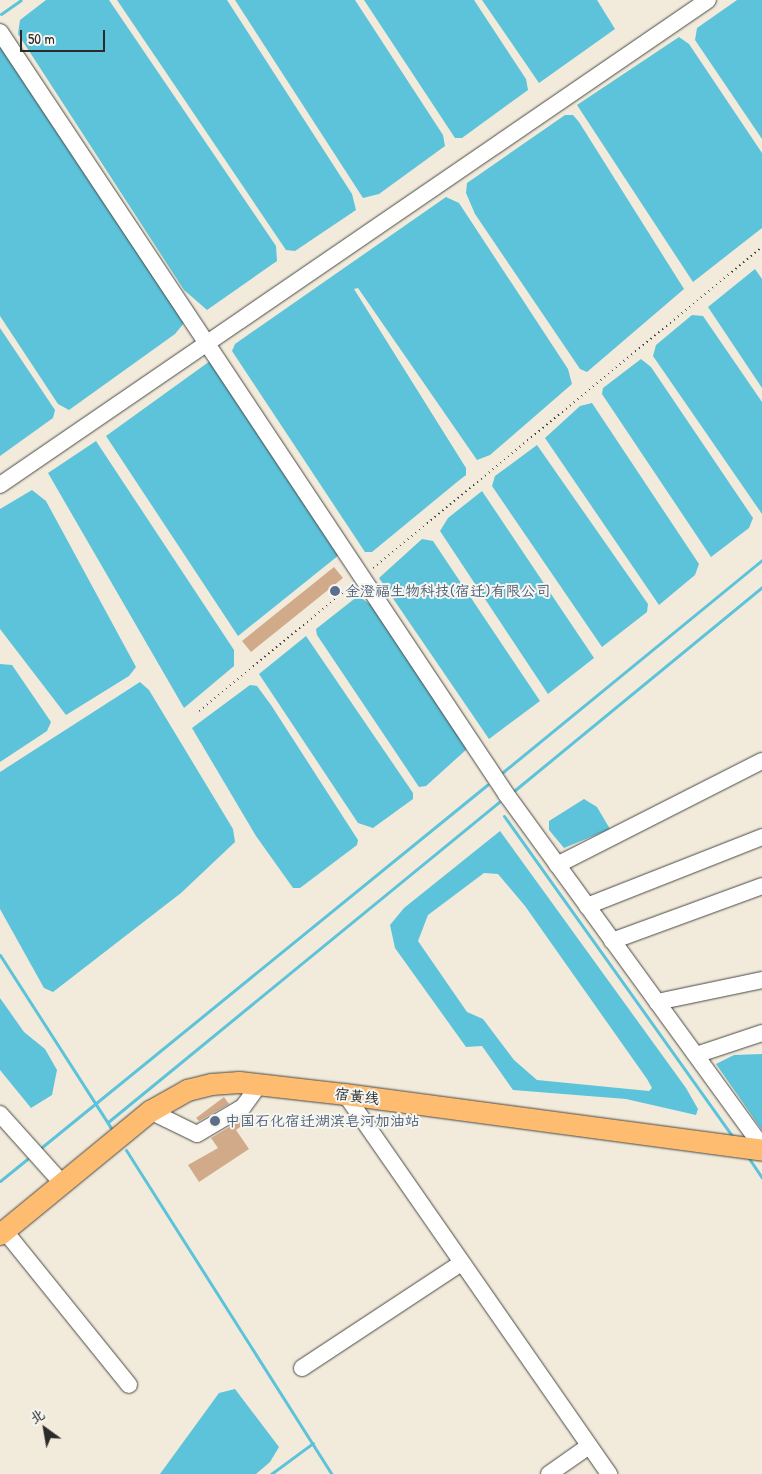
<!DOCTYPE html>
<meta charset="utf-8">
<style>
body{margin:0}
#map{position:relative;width:762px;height:1474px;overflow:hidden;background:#f2ebdb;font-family:"Patrick Hand","LXGW WenKai TC",sans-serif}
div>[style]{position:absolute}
.water>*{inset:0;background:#5cc3da}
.stream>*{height:3px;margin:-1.5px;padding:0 1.5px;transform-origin:1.5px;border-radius:1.5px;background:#5cc3da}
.building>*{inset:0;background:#d1aa8a}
.path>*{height:2px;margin-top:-1px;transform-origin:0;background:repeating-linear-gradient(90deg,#494845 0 1px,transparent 0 5px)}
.roads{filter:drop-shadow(0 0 1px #494845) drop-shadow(0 0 1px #494845)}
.minor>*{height:16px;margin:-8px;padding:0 8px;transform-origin:8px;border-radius:8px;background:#fff}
.major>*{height:21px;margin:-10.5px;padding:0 10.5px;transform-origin:10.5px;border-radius:10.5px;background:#fdbc70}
.dots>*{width:14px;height:14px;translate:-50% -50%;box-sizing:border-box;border:2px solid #f6f6f2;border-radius:50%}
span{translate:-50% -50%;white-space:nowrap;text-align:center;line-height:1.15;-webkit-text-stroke:4px #f6f6f2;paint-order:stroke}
.service-label{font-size:15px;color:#4e5e75}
.left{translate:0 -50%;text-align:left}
.street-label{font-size:15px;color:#2b2b2b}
.north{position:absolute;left:20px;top:1404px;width:50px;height:50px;-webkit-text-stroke:4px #f6f6f2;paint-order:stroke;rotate:328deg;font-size:14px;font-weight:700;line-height:20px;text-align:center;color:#2b2b2b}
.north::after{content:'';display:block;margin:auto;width:18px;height:22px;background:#2b2b2b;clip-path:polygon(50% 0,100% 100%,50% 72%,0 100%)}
.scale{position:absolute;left:20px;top:30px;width:85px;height:22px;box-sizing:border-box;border:2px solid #2b2b2b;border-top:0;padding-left:6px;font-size:15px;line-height:18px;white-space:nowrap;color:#2b2b2b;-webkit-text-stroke:4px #f6f6f2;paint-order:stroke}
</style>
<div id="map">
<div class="water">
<i style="clip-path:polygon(46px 0,109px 0,276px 246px,277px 261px,207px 310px,184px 290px,18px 34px,20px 20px)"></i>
<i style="clip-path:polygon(117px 0,227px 0,352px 194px,356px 210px,295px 251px,286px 250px)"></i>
<i style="clip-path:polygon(235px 0,355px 0,443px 135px,445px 146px,379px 194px,363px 198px)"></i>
<i style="clip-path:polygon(364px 0,474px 0,526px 79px,528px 90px,462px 138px,455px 138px)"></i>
<i style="clip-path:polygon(482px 0,597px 0,615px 29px,539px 83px)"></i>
<i style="clip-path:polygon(737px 0,762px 0,762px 139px,695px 40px,697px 28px)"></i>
<i style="clip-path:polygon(679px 37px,689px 44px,762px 153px,762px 228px,693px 282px,577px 105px)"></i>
<i style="clip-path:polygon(0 40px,184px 323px,175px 334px,69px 410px,58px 404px,0 316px)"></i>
<i style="clip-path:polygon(565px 115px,573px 115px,579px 122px,684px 289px,587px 372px,580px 369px,475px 214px,466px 193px,467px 183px)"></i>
<i style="clip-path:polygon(446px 197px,459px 203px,568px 369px,572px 384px,490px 455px,477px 460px,358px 288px,354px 289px,466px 468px,466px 475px,457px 482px,372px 552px,365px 552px,232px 351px,235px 344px)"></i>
<i style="clip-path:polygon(755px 269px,762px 279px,762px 388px,708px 307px)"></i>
<i style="clip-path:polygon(692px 315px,703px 316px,762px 402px,762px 514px,653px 356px,656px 345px)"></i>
<i style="clip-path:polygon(0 328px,55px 410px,53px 418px,0 456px)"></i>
<i style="clip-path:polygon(641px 359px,651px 367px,753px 518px,749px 528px,711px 557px,602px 394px,603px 388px)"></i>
<i style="clip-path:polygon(210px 361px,339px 555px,238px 636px,106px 436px)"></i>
<i style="clip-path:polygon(592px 403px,699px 564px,695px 575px,659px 605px,545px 438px,580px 406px)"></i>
<i style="clip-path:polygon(96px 441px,234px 650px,234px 666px,184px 708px,48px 473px)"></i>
<i style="clip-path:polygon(537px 445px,648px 604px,647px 612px,602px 647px,492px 486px,495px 476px)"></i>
<i style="clip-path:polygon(32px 490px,46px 501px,136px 667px,129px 676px,66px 715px,0 629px,0 509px)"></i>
<i style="clip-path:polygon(482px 491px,594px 658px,548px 694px,440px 531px,448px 518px)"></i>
<i style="clip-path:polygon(422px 539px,433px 541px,540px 701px,489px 739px,379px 578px)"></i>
<i style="clip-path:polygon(358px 596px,370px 604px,467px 749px,426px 786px,419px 787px,317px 635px,316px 629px)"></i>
<i style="clip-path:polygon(306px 636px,413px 793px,413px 799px,373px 828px,358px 823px,259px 674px)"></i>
<i style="clip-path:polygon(0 664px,12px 665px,51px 722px,47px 731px,0 762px)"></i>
<i style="clip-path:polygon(140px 682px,149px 690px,233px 829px,235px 842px,181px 893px,53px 992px,44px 988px,0 909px,0 772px)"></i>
<i style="clip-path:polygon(250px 685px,257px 686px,271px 705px,358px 840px,357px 845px,300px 888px,293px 888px,256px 836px,192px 728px)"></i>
<i style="clip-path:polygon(584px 799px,597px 807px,610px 829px,564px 848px,549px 830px,549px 821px)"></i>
<i style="clip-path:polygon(evenodd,500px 831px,686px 1088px,698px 1109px,696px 1115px,626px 1099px,513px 1090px,482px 1046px,466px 1047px,395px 948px,390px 925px,404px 908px,500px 831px,484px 873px,498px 874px,525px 906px,647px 1079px,652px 1088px,649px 1091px,537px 1080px,514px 1060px,483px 1019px,467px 1012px,418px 941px,428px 915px,484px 873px)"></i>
<i style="clip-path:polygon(0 998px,24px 1032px,45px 1049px,57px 1070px,52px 1095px,31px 1108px,0 1070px)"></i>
<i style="clip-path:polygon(762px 1054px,762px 1130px,716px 1064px,734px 1055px)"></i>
<i style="clip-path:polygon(235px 1389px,279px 1447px,270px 1462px,256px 1474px,160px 1474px,219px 1393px)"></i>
</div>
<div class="stream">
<i style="left:1px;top:14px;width:24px;rotate:-35deg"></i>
<i style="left:503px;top:772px;width:335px;rotate:-39.3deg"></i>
<i style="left:515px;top:790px;width:320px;rotate:-39.4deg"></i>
<i style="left:504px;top:816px;width:394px;rotate:54.5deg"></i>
<i style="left:0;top:955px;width:209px;rotate:57.3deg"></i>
<i style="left:108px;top:1122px;width:505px;rotate:-39.3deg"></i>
<i style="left:42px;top:1147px;width:574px;rotate:-39.13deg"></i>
<i style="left:126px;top:1150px;width:384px;rotate:57.6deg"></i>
<i style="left:748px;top:1157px;width:25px;rotate:56deg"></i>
<i style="left:0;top:1181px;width:35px;rotate:-39deg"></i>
<i style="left:271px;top:1474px;width:52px;rotate:-36.4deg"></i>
</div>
<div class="building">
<i style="clip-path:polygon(334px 567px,343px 578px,251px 652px,242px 641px)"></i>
<i style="clip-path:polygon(224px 1097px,229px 1104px,199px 1121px,196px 1118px)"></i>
<i style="clip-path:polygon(241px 1120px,244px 1124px,236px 1130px,249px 1149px,199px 1182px,188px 1165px,218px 1148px,211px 1138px)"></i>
</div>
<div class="path">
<i style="left:373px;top:568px;width:504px;rotate:-39.53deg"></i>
<i style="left:199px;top:711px;width:198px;rotate:-39.5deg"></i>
</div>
<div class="roads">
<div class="minor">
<i style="left:0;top:32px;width:915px;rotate:56.41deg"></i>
<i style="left:506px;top:794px;width:435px;rotate:54deg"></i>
<i style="left:0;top:485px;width:858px;rotate:-34.41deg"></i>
<i style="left:557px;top:865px;width:230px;rotate:-26.9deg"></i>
<i style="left:587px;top:906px;width:188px;rotate:-21.5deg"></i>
<i style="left:612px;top:941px;width:160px;rotate:-20.1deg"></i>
<i style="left:657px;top:1002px;width:107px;rotate:-11.8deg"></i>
<i style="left:696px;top:1055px;width:70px;rotate:-18.4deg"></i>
<i style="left:345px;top:1094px;width:463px;rotate:55.2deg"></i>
<i style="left:150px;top:1111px;width:52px;rotate:26.1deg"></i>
<i style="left:197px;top:1134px;width:53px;rotate:-30.4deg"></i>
<i style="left:243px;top:1107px;width:27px;rotate:-54deg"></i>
<i style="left:0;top:1114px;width:91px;rotate:48.1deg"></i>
<i style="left:4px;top:1230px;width:199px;rotate:51.1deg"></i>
<i style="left:302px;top:1368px;width:191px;rotate:-33.4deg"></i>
<i style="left:549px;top:1474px;width:49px;rotate:-35deg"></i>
</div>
<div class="major">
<i style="left:0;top:1234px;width:194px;rotate:-39.4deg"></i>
<i style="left:150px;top:1111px;width:43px;rotate:-29.6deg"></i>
<i style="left:187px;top:1090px;width:25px;rotate:-14deg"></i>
<i style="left:211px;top:1084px;width:28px;rotate:-4deg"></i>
<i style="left:239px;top:1082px;width:107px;rotate:6.5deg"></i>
<i style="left:345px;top:1094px;width:421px;rotate:7.6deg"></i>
</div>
</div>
<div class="dots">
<i style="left:335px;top:591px;background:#5c6f8a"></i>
<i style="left:215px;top:1121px;background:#5c6f8a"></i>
</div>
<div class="service-label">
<span class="left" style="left:345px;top:591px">金澄福生物科技(宿迁)有限公司</span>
<span class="left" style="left:225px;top:1121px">中国石化宿迁湖滨皂河加油站</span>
</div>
<div class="street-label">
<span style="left:357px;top:1096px;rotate:7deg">宿黄线</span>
</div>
<div class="north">北</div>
<div class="scale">50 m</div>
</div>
